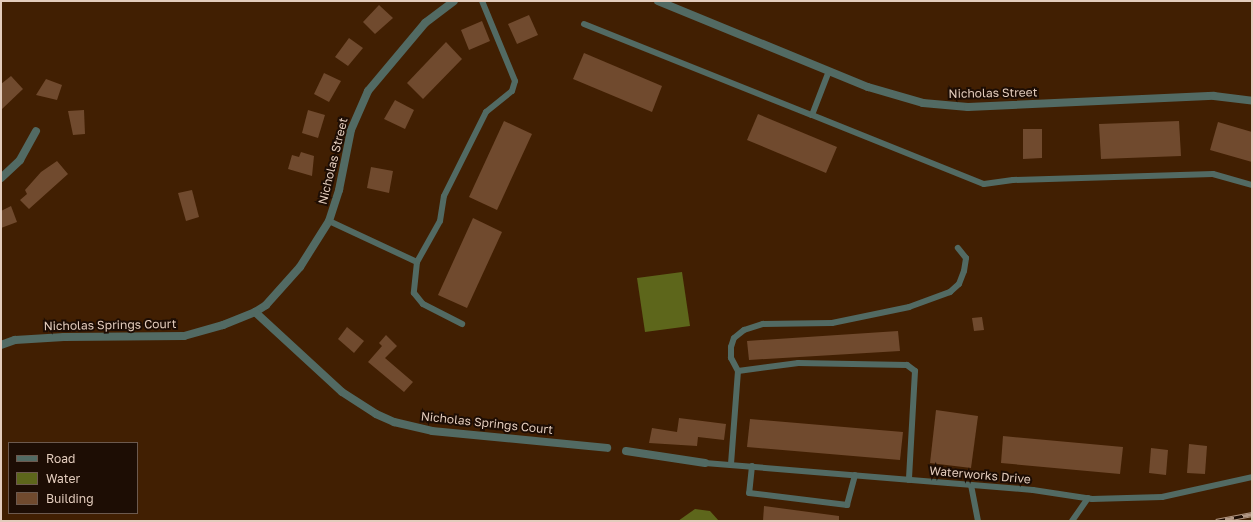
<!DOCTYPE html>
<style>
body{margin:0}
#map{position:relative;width:1253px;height:522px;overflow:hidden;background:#411f02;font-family:"Golos Text",sans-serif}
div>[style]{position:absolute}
.water>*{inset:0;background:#5d661b}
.building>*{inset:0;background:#704a2e}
.lane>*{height:6px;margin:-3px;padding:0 3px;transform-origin:3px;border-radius:3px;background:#526a63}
.street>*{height:8px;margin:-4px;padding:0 4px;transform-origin:4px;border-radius:4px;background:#526a63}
.rail>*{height:4.5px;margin-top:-2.25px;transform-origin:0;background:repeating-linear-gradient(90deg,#1d0d04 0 9px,#b29885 0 18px);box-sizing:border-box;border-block:1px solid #b29885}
span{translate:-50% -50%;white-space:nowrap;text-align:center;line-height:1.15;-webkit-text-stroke:4px #1d0d04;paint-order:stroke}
.street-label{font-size:12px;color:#e3ccbd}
.frame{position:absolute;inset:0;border:2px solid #e3ccbd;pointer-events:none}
.legend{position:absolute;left:8px;top:442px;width:130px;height:72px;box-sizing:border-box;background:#1d0d04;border:1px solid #6c594e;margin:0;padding:5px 7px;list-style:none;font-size:12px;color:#e3ccbd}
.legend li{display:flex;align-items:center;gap:8px;height:20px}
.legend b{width:20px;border:1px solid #6c594e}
</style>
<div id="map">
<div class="water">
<i style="clip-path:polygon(682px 272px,690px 326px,645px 332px,637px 278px)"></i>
<i style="clip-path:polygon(695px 509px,710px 511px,719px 521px,678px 521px)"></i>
</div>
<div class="building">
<i style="clip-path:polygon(379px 5px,393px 18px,375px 34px,363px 22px)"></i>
<i style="clip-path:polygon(529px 15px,538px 35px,517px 44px,508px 24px)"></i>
<i style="clip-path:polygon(482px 21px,490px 41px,469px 50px,461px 30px)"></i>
<i style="clip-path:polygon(349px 38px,363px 48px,348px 66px,335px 57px)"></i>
<i style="clip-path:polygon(446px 42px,462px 59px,423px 99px,407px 83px)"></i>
<i style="clip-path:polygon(584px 53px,662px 86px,652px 112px,573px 79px)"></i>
<i style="clip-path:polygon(324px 73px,341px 81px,329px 102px,314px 94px)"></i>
<i style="clip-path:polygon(11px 76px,23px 89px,1px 110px,1px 84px)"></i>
<i style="clip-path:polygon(46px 79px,62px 85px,57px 100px,36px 95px)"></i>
<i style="clip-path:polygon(395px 100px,414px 110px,405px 129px,384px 119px)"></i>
<i style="clip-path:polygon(84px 110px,85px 134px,73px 135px,68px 111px)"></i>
<i style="clip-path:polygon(308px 110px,325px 115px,318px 138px,302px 133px)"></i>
<i style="clip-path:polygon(758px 114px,837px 147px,826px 173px,747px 140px)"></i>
<i style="clip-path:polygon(504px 121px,532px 134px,497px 210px,469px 197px)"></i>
<i style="clip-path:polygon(1179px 121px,1181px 156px,1101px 159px,1099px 124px)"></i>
<i style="clip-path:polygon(1218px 122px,1252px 132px,1252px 162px,1210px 150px)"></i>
<i style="clip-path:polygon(1023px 129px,1042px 129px,1042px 158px,1023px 159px)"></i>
<i style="clip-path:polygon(301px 152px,314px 156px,312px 176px,288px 169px,292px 155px,299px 157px)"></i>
<i style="clip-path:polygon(57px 161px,68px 174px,29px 209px,20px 200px,27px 194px,25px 190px,41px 172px)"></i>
<i style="clip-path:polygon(371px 167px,393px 171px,389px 193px,367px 188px)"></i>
<i style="clip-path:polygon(192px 190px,199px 217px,186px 221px,178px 193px)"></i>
<i style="clip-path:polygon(11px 206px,17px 222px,1px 228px,1px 211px)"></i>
<i style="clip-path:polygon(473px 218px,502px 232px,467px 308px,438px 295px)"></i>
<i style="clip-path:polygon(982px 317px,984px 330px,974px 331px,972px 318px)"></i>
<i style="clip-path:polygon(347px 327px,364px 341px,354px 353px,338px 339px)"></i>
<i style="clip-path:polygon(898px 331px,900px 351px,749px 360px,747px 341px)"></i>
<i style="clip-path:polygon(386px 335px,397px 346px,385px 358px,413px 382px,404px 392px,368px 362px,382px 346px,379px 343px)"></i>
<i style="clip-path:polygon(936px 410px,978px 416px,971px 468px,930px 463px)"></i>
<i style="clip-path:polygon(679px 418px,726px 424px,724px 440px,698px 437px,697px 446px,649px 443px,652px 428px,677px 432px)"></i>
<i style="clip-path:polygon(750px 419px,903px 432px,900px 460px,747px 447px)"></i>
<i style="clip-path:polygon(1003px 436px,1123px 447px,1120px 474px,1001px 463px)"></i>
<i style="clip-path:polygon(1189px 444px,1207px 446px,1205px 474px,1187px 473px)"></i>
<i style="clip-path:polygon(1151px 448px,1168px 450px,1166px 475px,1149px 473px)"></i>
<i style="clip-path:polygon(764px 506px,839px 516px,839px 521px,763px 521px)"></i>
</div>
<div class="lane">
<i style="left:584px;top:24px;width:245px;rotate:21.8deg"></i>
<i style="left:812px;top:115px;width:47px;rotate:-68.9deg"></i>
<i style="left:812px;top:115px;width:185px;rotate:21.9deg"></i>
<i style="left:984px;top:184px;width:29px;rotate:-8deg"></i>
<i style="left:1013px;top:180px;width:200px;rotate:-1.7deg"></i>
<i style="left:1213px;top:174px;width:41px;rotate:15.8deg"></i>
<i style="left:329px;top:221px;width:97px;rotate:25deg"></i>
<i style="left:417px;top:262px;width:31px;rotate:96deg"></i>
<i style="left:414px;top:293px;width:14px;rotate:51deg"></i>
<i style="left:423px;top:304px;width:44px;rotate:27.1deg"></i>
<i style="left:417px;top:262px;width:47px;rotate:-60.7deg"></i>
<i style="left:440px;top:221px;width:25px;rotate:-81deg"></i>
<i style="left:444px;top:196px;width:94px;rotate:-63.4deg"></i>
<i style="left:486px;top:112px;width:33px;rotate:-39deg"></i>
<i style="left:512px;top:91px;width:10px;rotate:-73deg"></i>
<i style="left:515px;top:81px;width:87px;rotate:-112.4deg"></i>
<i style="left:738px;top:371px;width:15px;rotate:-118deg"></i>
<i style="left:731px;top:358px;width:11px;rotate:-90deg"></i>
<i style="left:731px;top:347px;width:9px;rotate:-72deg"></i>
<i style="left:734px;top:338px;width:13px;rotate:-39deg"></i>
<i style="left:744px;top:330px;width:20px;rotate:-18deg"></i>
<i style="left:763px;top:324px;width:69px;rotate:-0.8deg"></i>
<i style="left:832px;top:323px;width:79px;rotate:-11.7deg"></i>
<i style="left:909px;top:307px;width:44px;rotate:-20.1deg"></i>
<i style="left:950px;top:292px;width:12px;rotate:-42deg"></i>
<i style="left:959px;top:284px;width:14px;rotate:-69deg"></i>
<i style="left:964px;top:271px;width:13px;rotate:-81deg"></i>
<i style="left:966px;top:258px;width:13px;rotate:-129deg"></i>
<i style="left:705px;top:463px;width:329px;rotate:4.7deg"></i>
<i style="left:1033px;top:490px;width:60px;rotate:8.7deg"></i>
<i style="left:1092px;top:499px;width:70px;rotate:-1.6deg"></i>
<i style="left:1162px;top:497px;width:92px;rotate:-12.5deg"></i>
<i style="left:731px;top:464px;width:93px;rotate:-85.7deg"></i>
<i style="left:738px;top:371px;width:61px;rotate:-7.6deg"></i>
<i style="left:798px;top:363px;width:109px;rotate:1.1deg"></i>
<i style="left:907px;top:365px;width:10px;rotate:37deg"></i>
<i style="left:915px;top:371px;width:109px;rotate:93.2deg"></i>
<i style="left:752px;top:466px;width:27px;rotate:96deg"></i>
<i style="left:749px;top:493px;width:99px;rotate:7deg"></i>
<i style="left:847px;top:505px;width:31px;rotate:-75deg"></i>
<i style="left:971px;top:485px;width:37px;rotate:79deg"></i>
<i style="left:1072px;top:521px;width:28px;rotate:-55deg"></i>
</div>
<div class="street">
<i style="left:658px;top:1px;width:227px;rotate:22.3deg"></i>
<i style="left:868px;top:87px;width:57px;rotate:16.2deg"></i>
<i style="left:923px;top:103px;width:45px;rotate:5.1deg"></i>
<i style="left:968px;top:107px;width:246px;rotate:-2.6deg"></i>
<i style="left:1214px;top:96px;width:38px;rotate:7deg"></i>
<i style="left:1px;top:178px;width:26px;rotate:-43deg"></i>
<i style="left:20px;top:160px;width:33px;rotate:-61deg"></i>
<i style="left:255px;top:312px;width:13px;rotate:-32deg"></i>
<i style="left:266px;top:305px;width:51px;rotate:-48.2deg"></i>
<i style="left:300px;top:267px;width:54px;rotate:-57.8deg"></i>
<i style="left:329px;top:221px;width:33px;rotate:-72deg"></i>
<i style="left:339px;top:190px;width:61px;rotate:-78.7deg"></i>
<i style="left:351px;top:130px;width:43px;rotate:-66.4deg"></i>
<i style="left:368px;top:91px;width:89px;rotate:-50deg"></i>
<i style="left:425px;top:23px;width:36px;rotate:-37deg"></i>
<i style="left:1px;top:345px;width:15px;rotate:-20deg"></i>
<i style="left:15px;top:340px;width:49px;rotate:-3.5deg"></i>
<i style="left:64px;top:337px;width:120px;rotate:-0.5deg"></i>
<i style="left:184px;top:336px;width:41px;rotate:-15.8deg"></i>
<i style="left:223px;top:325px;width:35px;rotate:-22deg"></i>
<i style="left:255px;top:312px;width:118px;rotate:42.6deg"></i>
<i style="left:342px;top:392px;width:40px;rotate:32.9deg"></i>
<i style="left:376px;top:414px;width:20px;rotate:24deg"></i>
<i style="left:394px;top:422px;width:39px;rotate:13deg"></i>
<i style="left:432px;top:431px;width:176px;rotate:5.5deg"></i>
<i style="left:626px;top:451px;width:80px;rotate:8.6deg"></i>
</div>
<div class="rail">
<i style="left:1216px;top:521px;width:37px;rotate:-11deg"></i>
</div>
<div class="street-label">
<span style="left:993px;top:93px;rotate:-1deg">Nicholas Street</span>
<span style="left:333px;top:161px;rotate:-76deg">Nicholas Street</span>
<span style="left:110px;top:325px;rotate:-1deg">Nicholas Springs Court</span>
<span style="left:487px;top:423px;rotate:6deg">Nicholas Springs Court</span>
<span style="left:980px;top:475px;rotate:5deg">Waterworks Drive</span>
</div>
<div class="frame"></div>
<ul class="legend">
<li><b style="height:5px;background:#526a63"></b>Road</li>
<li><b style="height:11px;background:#5d661b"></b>Water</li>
<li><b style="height:11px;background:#704a2e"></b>Building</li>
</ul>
</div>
